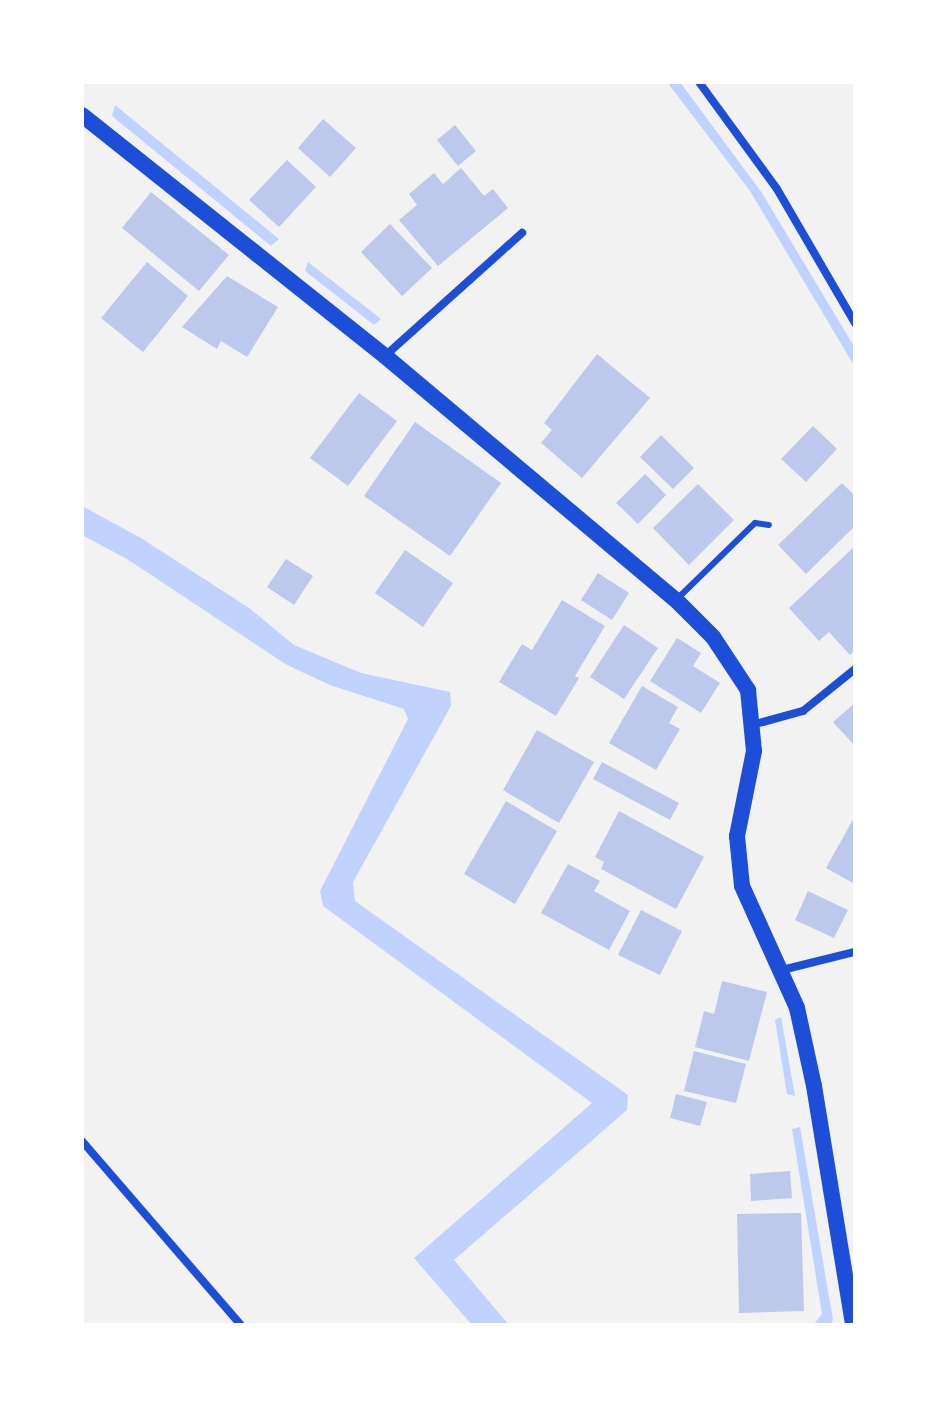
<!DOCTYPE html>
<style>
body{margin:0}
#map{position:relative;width:937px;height:1407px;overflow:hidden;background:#f2f2f2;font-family:Poppins,sans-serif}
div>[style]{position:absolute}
.water>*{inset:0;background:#bfd3fe}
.building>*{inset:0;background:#bdc9ec}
.service>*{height:6px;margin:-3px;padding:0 3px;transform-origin:3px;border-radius:3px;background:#1d4ed8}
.minor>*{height:8px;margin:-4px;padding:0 4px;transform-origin:4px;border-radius:4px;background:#1d4ed8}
.secondary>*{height:16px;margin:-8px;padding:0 8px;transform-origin:8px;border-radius:8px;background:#1d4ed8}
span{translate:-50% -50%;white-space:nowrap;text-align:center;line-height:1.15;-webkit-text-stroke:7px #fff;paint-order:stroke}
.frame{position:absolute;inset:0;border:84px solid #fff;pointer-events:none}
</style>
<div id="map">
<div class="water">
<i style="clip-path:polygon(667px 82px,680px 82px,762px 193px,855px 348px,855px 367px,750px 191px)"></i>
<i style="clip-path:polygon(115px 105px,279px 239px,271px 246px,112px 116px)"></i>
<i style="clip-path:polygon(308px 262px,381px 319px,374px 325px,305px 271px)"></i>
<i style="clip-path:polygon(82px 506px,141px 538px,249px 608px,294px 645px,361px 673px,450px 692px,451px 706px,353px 882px,355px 901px,628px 1095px,627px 1110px,454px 1260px,509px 1325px,472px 1325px,414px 1258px,592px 1103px,323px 906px,320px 891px,408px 719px,404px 709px,330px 685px,287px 665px,127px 559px,82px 535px)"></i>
<i style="clip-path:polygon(781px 1017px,795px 1096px,787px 1094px,775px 1020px)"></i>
<i style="clip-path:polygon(800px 1127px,833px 1320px,830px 1325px,807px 1325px,814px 1324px,822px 1314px,792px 1129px)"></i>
</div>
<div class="building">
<i style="clip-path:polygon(323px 119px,356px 148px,330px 177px,298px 148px)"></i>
<i style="clip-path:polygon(455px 125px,476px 151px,458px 166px,437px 140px)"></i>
<i style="clip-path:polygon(287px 160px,316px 187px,279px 227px,249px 200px)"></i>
<i style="clip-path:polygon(461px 168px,484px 196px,493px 189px,508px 208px,438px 266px,399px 220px,417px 205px,409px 194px,434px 173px,443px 184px)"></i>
<i style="clip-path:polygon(151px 192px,229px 255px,199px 291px,122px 228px)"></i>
<i style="clip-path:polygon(390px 224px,432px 268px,402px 296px,361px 252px)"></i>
<i style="clip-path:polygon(147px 262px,188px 296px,143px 352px,101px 318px)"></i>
<i style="clip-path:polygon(227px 276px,278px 307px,247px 357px,221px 341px,217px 349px,182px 327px)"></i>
<i style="clip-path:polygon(597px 354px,650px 398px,582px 478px,541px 443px,552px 430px,544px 423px)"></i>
<i style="clip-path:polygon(359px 393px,397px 421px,348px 486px,310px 458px)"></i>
<i style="clip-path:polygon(415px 422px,501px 483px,450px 556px,364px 496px)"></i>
<i style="clip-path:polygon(813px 426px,837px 449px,806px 482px,781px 459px)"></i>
<i style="clip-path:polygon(661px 435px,694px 468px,673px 489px,640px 457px)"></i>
<i style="clip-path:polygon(645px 474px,666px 495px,638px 524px,616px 503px)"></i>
<i style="clip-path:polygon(842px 483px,855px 496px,855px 526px,806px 574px,778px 545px)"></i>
<i style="clip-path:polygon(698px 484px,734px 520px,689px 565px,653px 528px)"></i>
<i style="clip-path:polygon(855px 546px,855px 650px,850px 655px,829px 632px,819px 641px,789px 608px)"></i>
<i style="clip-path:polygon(405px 550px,453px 583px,423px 627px,375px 593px)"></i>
<i style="clip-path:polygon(286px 559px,313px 576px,294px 605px,267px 587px)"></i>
<i style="clip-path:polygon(598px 573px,629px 593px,612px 620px,581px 600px)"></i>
<i style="clip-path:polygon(562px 600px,605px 626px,575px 676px,579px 678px,556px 716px,499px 682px,522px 644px,532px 650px)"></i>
<i style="clip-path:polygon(624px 625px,658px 648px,624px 699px,590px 677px)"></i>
<i style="clip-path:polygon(677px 638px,701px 653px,693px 666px,720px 683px,701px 713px,650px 681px)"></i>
<i style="clip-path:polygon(642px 686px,678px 707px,669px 723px,680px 729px,656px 770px,609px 743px)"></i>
<i style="clip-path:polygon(855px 703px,855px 746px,833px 722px)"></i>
<i style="clip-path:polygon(537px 730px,594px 762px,559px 823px,503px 790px)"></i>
<i style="clip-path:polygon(602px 762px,679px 803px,670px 820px,593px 779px)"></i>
<i style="clip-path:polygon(506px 801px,557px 831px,515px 904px,464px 874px)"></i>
<i style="clip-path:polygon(619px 811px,704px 857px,676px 909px,601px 869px,604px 862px,595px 857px)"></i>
<i style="clip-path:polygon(855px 816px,855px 884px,826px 868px)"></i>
<i style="clip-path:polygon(568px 864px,600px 881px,594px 891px,630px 911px,609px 950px,541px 913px)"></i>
<i style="clip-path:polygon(808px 891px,848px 910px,834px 938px,795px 920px)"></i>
<i style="clip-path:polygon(641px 910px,682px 931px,660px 975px,618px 955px)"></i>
<i style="clip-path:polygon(722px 981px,767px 992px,749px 1061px,695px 1047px,704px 1011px,714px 1014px)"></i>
<i style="clip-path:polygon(694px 1051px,746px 1064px,736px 1103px,684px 1091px)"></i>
<i style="clip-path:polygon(676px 1094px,707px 1102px,700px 1126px,670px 1118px)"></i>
<i style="clip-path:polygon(790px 1171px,792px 1198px,751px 1201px,750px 1174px)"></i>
<i style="clip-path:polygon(801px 1213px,804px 1311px,739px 1313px,737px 1214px)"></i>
</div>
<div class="service">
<i style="left:677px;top:599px;width:109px;rotate:-44.3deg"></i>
<i style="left:755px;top:523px;width:14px;rotate:8deg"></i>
</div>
<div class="minor">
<i style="left:699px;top:82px;width:132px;rotate:53.9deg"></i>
<i style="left:777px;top:189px;width:155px;rotate:59.8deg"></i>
<i style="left:386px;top:355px;width:183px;rotate:-41.9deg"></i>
<i style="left:752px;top:725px;width:53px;rotate:-15.4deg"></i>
<i style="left:803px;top:711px;width:67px;rotate:-38.9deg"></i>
<i style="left:782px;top:970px;width:75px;rotate:-13.9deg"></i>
<i style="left:82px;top:1141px;width:243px;rotate:49.2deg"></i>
</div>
<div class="secondary">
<i style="left:82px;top:115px;width:387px;rotate:38.5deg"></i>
<i style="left:385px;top:356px;width:380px;rotate:40deg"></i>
<i style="left:676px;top:600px;width:52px;rotate:45deg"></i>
<i style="left:713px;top:637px;width:64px;rotate:56.6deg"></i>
<i style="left:748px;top:690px;width:61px;rotate:84.4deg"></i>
<i style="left:754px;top:751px;width:87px;rotate:101.3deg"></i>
<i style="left:737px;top:836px;width:50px;rotate:84.3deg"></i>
<i style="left:742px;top:886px;width:134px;rotate:65.7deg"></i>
<i style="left:797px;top:1008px;width:80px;rotate:77.7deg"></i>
<i style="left:814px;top:1086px;width:242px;rotate:80.7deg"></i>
</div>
<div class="frame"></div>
</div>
